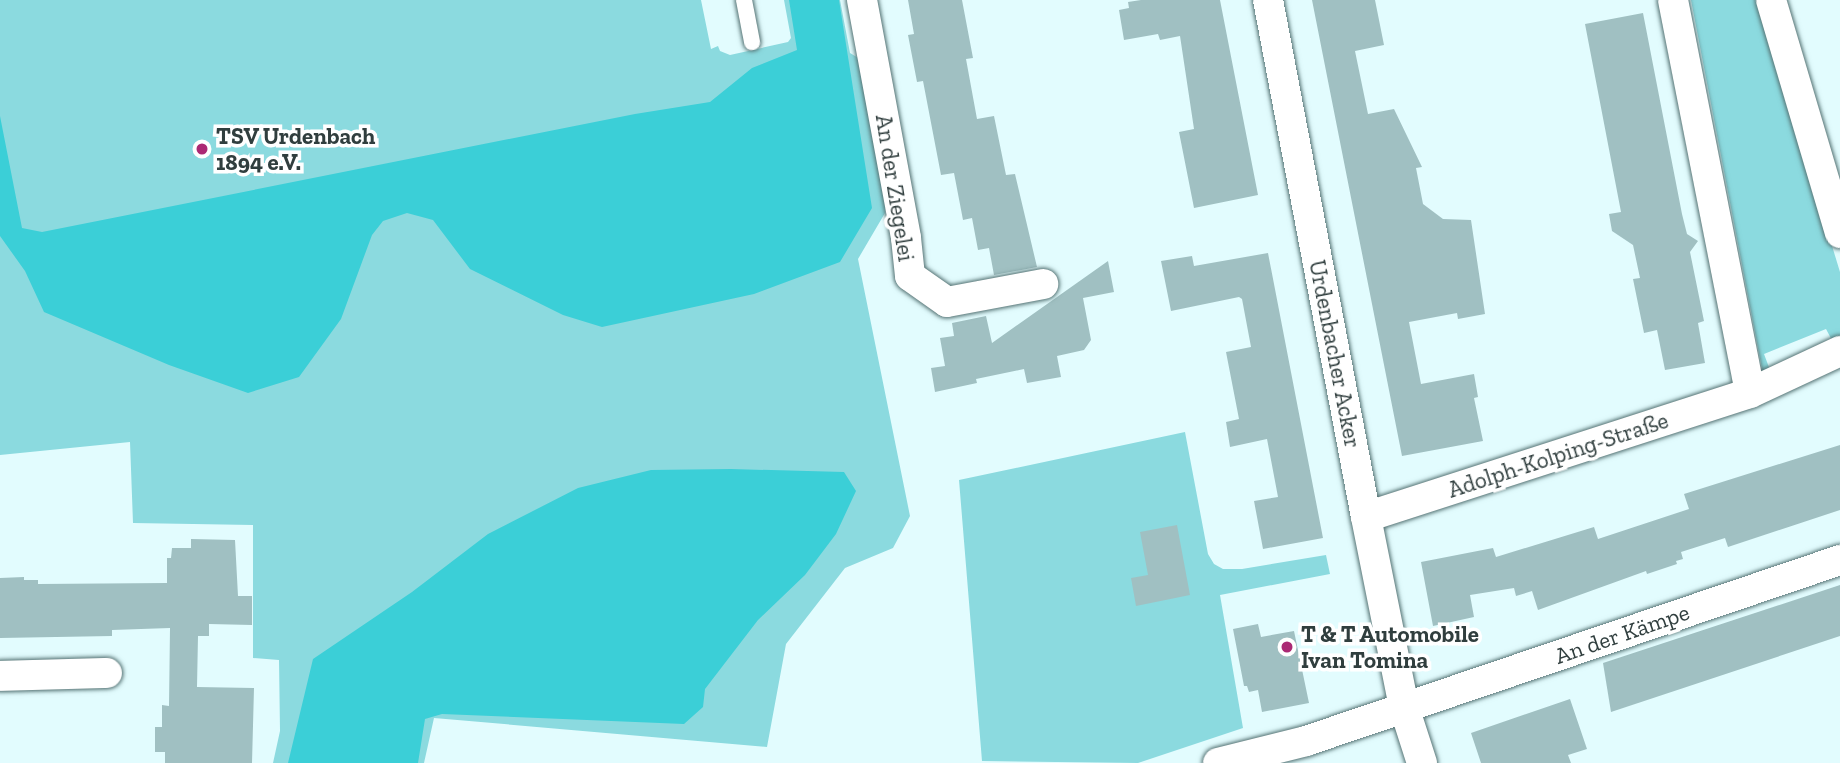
<!DOCTYPE html>
<meta charset="utf-8">
<style>
body{margin:0}
#map{position:relative;width:1840px;height:763px;overflow:hidden;background:#e2fcfe;font-family:"Zilla Slab",serif}
div>[style]{position:absolute}
.green>*{inset:0;background:#8bdadf}
.forest>*{inset:0;background:#3bcfd7}
.building>*{inset:0;background:#a0c0c2}
.roads{filter:drop-shadow(0 0 2px #557374) drop-shadow(0 0 2px #557374)}
.lane>*{height:16px;margin:-8px;padding:0 8px;transform-origin:8px;border-radius:8px;background:#fff}
.street>*{height:30px;margin:-15px;padding:0 15px;transform-origin:15px;border-radius:15px;background:#fff}
.dots>*{width:19px;height:19px;translate:-50% -50%;box-sizing:border-box;border:4px solid #fff;border-radius:50%}
span{translate:-50% -50%;white-space:nowrap;text-align:center;line-height:1.15;-webkit-text-stroke:7px #fff;paint-order:stroke}
.poi-label{font-size:23px;color:#303e3e;font-weight:700}
.left{translate:0 -50%;text-align:left}
.street-label{font-size:23px;color:#303e3e}
</style>
<div id="map">
<div class="green">
<i style="clip-path:polygon(0 0,701px 0,711px 49px,718px 46px,720px 51px,730px 55px,788px 42px,791px 38px,784px 0,840px 0,850px 53px,860px 59px,886px 193px,885px 213px,858px 259px,910px 516px,893px 548px,845px 568px,786px 644px,767px 747px,434px 718px,424px 763px,273px 763px,280px 731px,279px 660px,253px 658px,253px 525px,133px 523px,130px 442px,0 455px)"></i>
<i style="clip-path:polygon(1691px 0,1757px 0,1840px 272px,1840px 341px,1834px 344px,1826px 329px,1764px 354px,1770px 370px,1763px 374px)"></i>
<i style="clip-path:polygon(1185px 432px,1208px 554px,1214px 564px,1223px 569px,1242px 569px,1326px 555px,1330px 574px,1220px 595px,1243px 728px,1138px 763px,982px 761px,959px 480px)"></i>
</div>
<div class="forest">
<i style="clip-path:polygon(789px 0,839px 0,872px 208px,840px 262px,754px 294px,602px 327px,563px 315px,470px 269px,433px 220px,407px 213px,383px 221px,372px 235px,341px 319px,299px 377px,248px 393px,169px 365px,44px 312px,25px 271px,0 236px,0 116px,22px 228px,42px 232px,635px 114px,710px 102px,752px 68px,797px 50px)"></i>
<i style="clip-path:polygon(731px 469px,844px 472px,856px 491px,836px 534px,805px 575px,758px 620px,705px 689px,703px 707px,684px 724px,442px 714px,425px 719px,418px 763px,288px 763px,313px 659px,412px 592px,488px 534px,578px 488px,651px 470px)"></i>
</div>
<div class="building">
<i style="clip-path:polygon(908px 0,962px 0,973px 58px,966px 59px,977px 119px,994px 116px,1006px 175px,1015px 174px,1037px 267px,994px 275px,989px 248px,978px 250px,972px 218px,963px 220px,954px 173px,941px 175px,923px 81px,917px 82px,908px 35px,914px 34px)"></i>
<i style="clip-path:polygon(1141px 0,1220px 0,1258px 195px,1194px 208px,1179px 132px,1194px 129px,1180px 36px,1160px 40px,1158px 34px,1124px 40px,1119px 10px,1129px 8px,1128px 2px)"></i>
<i style="clip-path:polygon(1312px 0,1375px 0,1384px 45px,1355px 51px,1368px 114px,1394px 109px,1422px 167px,1416px 168px,1423px 204px,1443px 219px,1471px 220px,1485px 314px,1458px 319px,1457px 313px,1409px 322px,1421px 384px,1474px 374px,1478px 397px,1474px 398px,1483px 441px,1402px 456px)"></i>
<i style="clip-path:polygon(1643px 13px,1682px 214px,1687px 234px,1698px 241px,1690px 252px,1704px 321px,1698px 323px,1705px 363px,1665px 370px,1657px 330px,1644px 333px,1633px 279px,1640px 278px,1633px 245px,1612px 231px,1609px 214px,1621px 212px,1585px 24px)"></i>
<i style="clip-path:polygon(1268px 253px,1323px 538px,1263px 549px,1254px 501px,1278px 497px,1267px 439px,1230px 447px,1226px 422px,1239px 419px,1226px 352px,1251px 347px,1242px 299px,1239px 297px,1171px 311px,1161px 261px,1192px 256px,1194px 266px)"></i>
<i style="clip-path:polygon(1108px 261px,1114px 292px,1083px 298px,1091px 340px,1084px 350px,1057px 356px,1061px 377px,1027px 383px,1024px 369px,976px 379px,977px 383px,935px 392px,931px 368px,945px 366px,940px 338px,954px 336px,952px 323px,986px 316px,992px 343px)"></i>
<i style="clip-path:polygon(1840px 445px,1840px 510px,1728px 547px,1725px 538px,1681px 552px,1683px 559px,1676px 561px,1677px 564px,1647px 574px,1646px 571px,1538px 610px,1532px 591px,1516px 596px,1514px 588px,1470px 595px,1474px 617px,1433px 626px,1421px 562px,1493px 548px,1496px 557px,1594px 527px,1598px 539px,1689px 509px,1684px 494px)"></i>
<i style="clip-path:polygon(1177px 525px,1190px 595px,1136px 606px,1131px 578px,1148px 575px,1140px 532px)"></i>
<i style="clip-path:polygon(191px 539px,235px 540px,238px 596px,252px 596px,252px 625px,209px 624px,209px 636px,198px 636px,197px 687px,254px 688px,252px 763px,165px 763px,165px 752px,155px 752px,155px 727px,162px 727px,162px 705px,169px 706px,170px 628px,112px 630px,112px 636px,0 638px,0 578px,24px 577px,24px 580px,38px 580px,38px 584px,167px 583px,167px 558px,171px 558px,172px 548px,191px 548px)"></i>
<i style="clip-path:polygon(1840px 585px,1840px 636px,1611px 712px,1603px 663px)"></i>
<i style="clip-path:polygon(1258px 624px,1261px 637px,1294px 631px,1309px 703px,1262px 712px,1258px 690px,1249px 692px,1247px 686px,1244px 686px,1233px 629px)"></i>
<i style="clip-path:polygon(1570px 699px,1587px 749px,1568px 755px,1571px 763px,1481px 763px,1471px 733px)"></i>
</div>
<div class="roads">
<div class="lane">
<i style="left:744px;top:0;width:43px;rotate:79.2deg"></i>
</div>
<div class="street">
<i style="left:862px;top:0;width:242px;rotate:79.5deg"></i>
<i style="left:906px;top:238px;width:38px;rotate:84deg"></i>
<i style="left:910px;top:276px;width:45px;rotate:35.1deg"></i>
<i style="left:947px;top:302px;width:98px;rotate:-10.6deg"></i>
<i style="left:1268px;top:0;width:526px;rotate:79.27deg"></i>
<i style="left:1366px;top:517px;width:194px;rotate:78.7deg"></i>
<i style="left:1404px;top:707px;width:59px;rotate:72.2deg"></i>
<i style="left:1673px;top:0;width:400px;rotate:78.9deg"></i>
<i style="left:1771px;top:0;width:243px;rotate:73.5deg"></i>
<i style="left:1366px;top:517px;width:404px;rotate:-17.9deg"></i>
<i style="left:1750px;top:393px;width:99px;rotate:-25deg"></i>
<i style="left:0;top:676px;width:107px;rotate:-1.6deg"></i>
<i style="left:1218px;top:763px;width:91px;rotate:-14deg"></i>
<i style="left:1306px;top:741px;width:564px;rotate:-18.72deg"></i>
</div>
</div>
<div class="dots">
<i style="left:202px;top:149px;background:#ab2974"></i>
<i style="left:1287px;top:647px;background:#ab2974"></i>
</div>
<div class="poi-label">
<span class="left" style="left:216px;top:149px">TSV Urdenbach<br>1894 e.V.</span>
<span class="left" style="left:1301px;top:647px">T &amp; T Automobile<br>Ivan Tomina</span>
</div>
<div class="street-label">
<span style="left:895px;top:188px;rotate:81deg">An der Ziegelei</span>
<span style="left:1335px;top:354px;rotate:79deg">Urdenbacher Acker</span>
<span style="left:1558px;top:455px;rotate:-18deg">Adolph-Kolping-Straße</span>
<span style="left:1622px;top:634px;rotate:-19deg">An der Kämpe</span>
</div>
</div>
